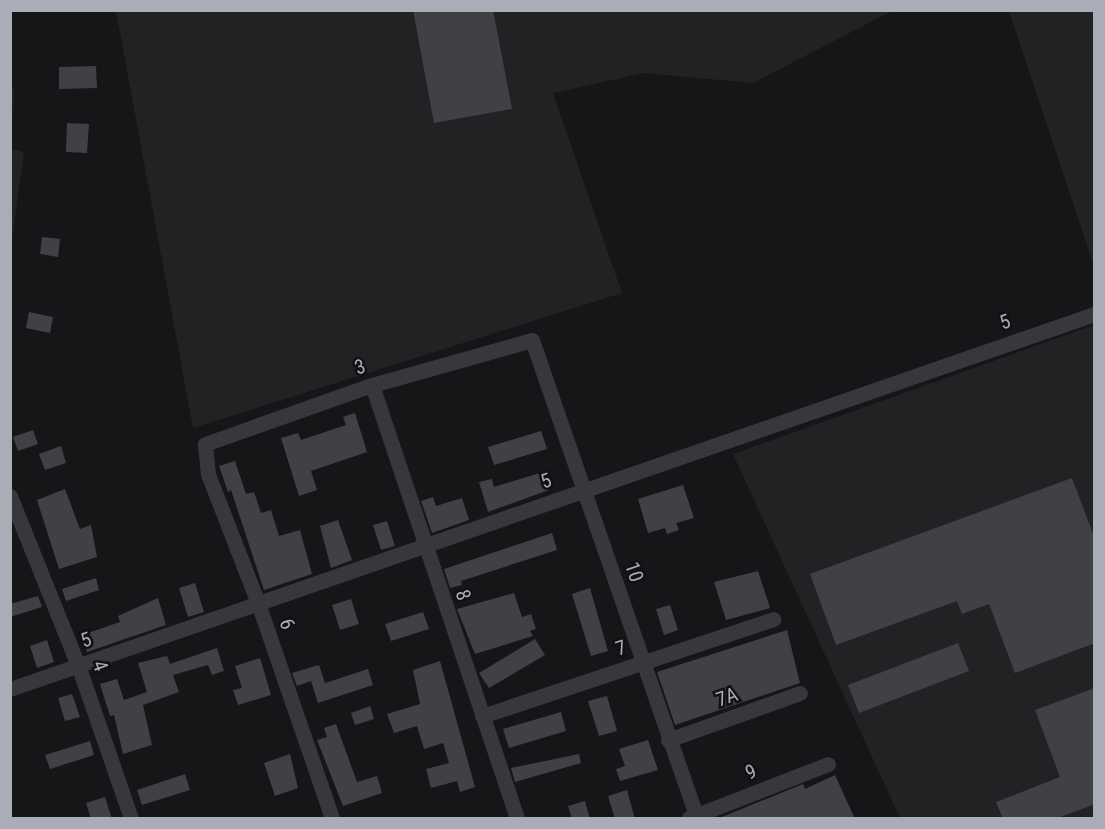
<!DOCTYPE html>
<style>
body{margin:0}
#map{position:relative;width:1105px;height:829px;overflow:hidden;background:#161618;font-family:"Roboto Condensed",sans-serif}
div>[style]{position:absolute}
.built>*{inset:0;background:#222225}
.building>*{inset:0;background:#404145}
.minor>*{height:15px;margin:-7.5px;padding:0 7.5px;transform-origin:7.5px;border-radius:7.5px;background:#37383d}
span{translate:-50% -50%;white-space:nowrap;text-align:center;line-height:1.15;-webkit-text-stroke:5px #111113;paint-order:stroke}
.street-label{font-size:20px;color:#a8adb8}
.frame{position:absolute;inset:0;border:12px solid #a8adb8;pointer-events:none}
</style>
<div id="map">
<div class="built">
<i style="clip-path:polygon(116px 11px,892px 11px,753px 83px,643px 73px,553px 93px,622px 293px,193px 428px)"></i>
<i style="clip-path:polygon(1009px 11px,1094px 11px,1094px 266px)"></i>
<i style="clip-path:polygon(10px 88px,14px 88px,11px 149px,24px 152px,12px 239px)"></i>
<i style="clip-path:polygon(1094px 325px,1094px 818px,900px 818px,733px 454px)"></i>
</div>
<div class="building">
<i style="clip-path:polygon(413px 10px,493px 10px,512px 109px,434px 123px)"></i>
<i style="clip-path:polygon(96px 66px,97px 88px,59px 89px,59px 67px)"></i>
<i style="clip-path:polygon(67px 123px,89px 124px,87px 153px,66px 152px)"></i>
<i style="clip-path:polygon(42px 237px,60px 239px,58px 257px,40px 254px)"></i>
<i style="clip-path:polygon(29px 312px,53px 317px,50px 333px,26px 328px)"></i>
<i style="clip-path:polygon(355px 413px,367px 452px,311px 471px,317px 490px,299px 496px,281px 438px,298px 433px,301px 440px,346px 425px,343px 417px)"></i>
<i style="clip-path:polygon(33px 430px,38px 444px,18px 451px,13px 437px)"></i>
<i style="clip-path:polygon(541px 431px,547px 449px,494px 465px,488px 447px)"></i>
<i style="clip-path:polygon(61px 446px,66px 463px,45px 470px,39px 454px)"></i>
<i style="clip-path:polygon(235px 461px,246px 494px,254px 492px,261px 513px,271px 510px,279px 536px,300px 530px,312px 574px,264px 590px,231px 490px,228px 492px,219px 466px)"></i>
<i style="clip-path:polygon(543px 472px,549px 490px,488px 512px,479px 482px,492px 479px,494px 487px)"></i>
<i style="clip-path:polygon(1072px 478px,1095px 539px,1095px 643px,1015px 673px,989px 604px,962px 614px,957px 601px,836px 645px,810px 574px)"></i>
<i style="clip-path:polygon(683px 485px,694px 518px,676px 523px,679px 530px,667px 534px,665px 528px,648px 533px,638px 499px)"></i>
<i style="clip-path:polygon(65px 489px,80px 529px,91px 525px,97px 557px,59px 569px,37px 500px)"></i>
<i style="clip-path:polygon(433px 497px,436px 506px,462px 498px,469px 520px,432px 533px,421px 501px)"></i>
<i style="clip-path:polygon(338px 520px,352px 560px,331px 568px,320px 526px)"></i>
<i style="clip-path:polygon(387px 521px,395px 546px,381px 550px,373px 525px)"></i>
<i style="clip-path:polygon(552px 533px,557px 550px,461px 581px,462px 585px,450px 588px,444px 569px)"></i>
<i style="clip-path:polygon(758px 571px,770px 608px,726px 620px,714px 582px)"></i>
<i style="clip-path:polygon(96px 578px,99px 590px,66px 601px,62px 589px)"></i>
<i style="clip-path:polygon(195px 583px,204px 612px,188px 617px,179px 588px)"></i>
<i style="clip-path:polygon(590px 588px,608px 651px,591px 656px,572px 594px)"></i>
<i style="clip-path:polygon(514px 593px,522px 617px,531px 614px,536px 629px,530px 631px,533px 636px,475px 654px,457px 609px)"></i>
<i style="clip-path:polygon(38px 596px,42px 607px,10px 617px,10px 604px)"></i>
<i style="clip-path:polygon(158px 598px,166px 625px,87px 652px,82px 635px,120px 622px,118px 616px)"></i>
<i style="clip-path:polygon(351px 599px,359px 624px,340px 630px,332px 605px)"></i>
<i style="clip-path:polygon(670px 605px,678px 630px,664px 635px,656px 609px)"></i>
<i style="clip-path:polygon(423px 612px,429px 629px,391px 641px,385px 624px)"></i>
<i style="clip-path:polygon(787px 630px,800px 683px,675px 725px,657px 672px)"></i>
<i style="clip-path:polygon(535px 639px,545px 655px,489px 688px,479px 673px)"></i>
<i style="clip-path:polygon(47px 640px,54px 662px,37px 668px,30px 646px)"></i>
<i style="clip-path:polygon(958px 643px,969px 671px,859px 713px,848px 685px)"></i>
<i style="clip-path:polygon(217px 648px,224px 671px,212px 675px,208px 665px,173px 675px,179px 692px,143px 705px,152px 745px,123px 754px,114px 715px,110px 716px,100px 684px,117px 679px,124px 700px,147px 692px,138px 663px,167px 656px,170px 664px)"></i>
<i style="clip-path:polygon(260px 658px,271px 695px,238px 705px,233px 690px,242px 688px,235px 666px)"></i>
<i style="clip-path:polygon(440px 661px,475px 787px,460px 792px,457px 781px,431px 788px,426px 769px,449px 763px,443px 743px,424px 749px,417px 726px,394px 733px,387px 714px,420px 704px,413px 670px)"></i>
<i style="clip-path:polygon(319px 665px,325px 683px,368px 669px,373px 685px,318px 703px,311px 681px,297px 686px,292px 673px)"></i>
<i style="clip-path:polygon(1095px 688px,1095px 804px,1055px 819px,1003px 819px,996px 802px,1060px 777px,1035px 710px)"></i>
<i style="clip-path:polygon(72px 694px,80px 717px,65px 721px,58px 698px)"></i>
<i style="clip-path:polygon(607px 696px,617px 731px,599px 736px,588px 701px)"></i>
<i style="clip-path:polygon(370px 706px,374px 719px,355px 725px,351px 713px)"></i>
<i style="clip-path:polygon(561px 712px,566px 731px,509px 748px,503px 729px)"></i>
<i style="clip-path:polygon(336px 724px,357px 782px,377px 776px,382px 793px,343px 806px,317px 740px,327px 737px,324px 728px)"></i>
<i style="clip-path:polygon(648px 740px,658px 770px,620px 781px,616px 769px,625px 766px,619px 749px)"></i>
<i style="clip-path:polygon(90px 741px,94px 755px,50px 769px,45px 755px)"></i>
<i style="clip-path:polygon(290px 754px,298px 788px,275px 796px,264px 763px)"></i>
<i style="clip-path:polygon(579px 754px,581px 763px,515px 782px,511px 768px)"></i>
<i style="clip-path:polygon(185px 774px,190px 790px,142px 805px,137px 790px)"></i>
<i style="clip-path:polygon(835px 775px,855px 819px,717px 819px,803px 784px,805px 789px)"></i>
<i style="clip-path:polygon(627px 790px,635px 819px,615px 819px,608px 796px)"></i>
<i style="clip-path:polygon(105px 797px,112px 819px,91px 819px,86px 803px)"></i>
<i style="clip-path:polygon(585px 801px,590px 819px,572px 819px,568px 806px)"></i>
</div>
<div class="minor">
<i style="left:372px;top:385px;width:457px;rotate:71.5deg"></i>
<i style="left:10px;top:496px;width:182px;rotate:68.1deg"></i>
<i style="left:78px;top:665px;width:162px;rotate:70.9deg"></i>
<i style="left:10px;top:689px;width:1147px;rotate:-19.08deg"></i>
<i style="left:482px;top:716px;width:307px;rotate:-18.4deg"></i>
<i style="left:668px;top:740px;width:140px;rotate:-19.6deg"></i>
<i style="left:332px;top:818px;width:227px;rotate:-109deg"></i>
<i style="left:258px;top:603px;width:138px;rotate:-111.2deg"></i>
<i style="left:208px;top:474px;width:30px;rotate:-96deg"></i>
<i style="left:205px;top:444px;width:177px;rotate:-19.5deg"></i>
<i style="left:372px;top:385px;width:166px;rotate:-15.7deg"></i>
<i style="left:532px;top:340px;width:506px;rotate:70.96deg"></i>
<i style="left:689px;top:818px;width:149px;rotate:-21.2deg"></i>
</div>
<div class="street-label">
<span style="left:1005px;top:322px;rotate:-19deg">5</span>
<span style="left:360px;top:367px;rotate:-19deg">3</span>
<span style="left:546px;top:481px;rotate:-19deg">5</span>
<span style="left:634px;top:572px;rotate:71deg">10</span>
<span style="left:463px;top:595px;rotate:71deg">8</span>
<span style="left:287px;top:624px;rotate:71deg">6</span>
<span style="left:86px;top:640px;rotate:-19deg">5</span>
<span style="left:621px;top:648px;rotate:-18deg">7</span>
<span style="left:100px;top:666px;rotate:70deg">4</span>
<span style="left:727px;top:697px;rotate:-19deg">7A</span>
<span style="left:751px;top:772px;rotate:-22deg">9</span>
</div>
<div class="frame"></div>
</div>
